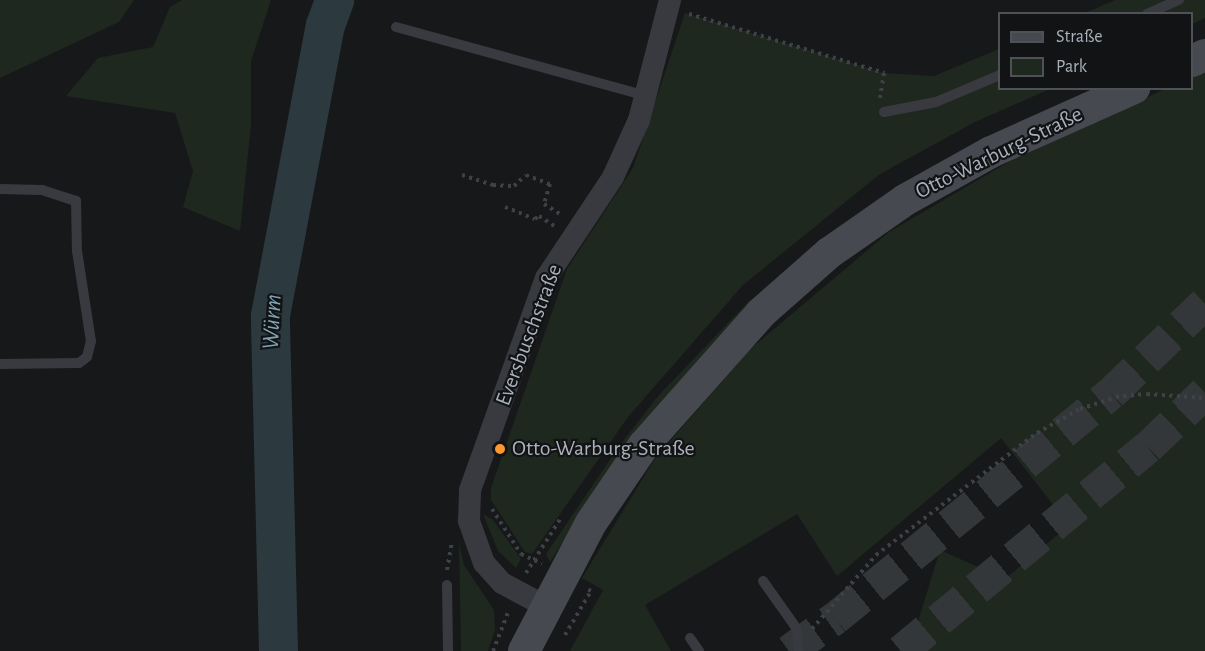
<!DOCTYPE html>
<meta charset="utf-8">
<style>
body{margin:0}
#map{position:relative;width:1205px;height:651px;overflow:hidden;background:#17181a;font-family:"Alegreya Sans",sans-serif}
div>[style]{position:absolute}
.green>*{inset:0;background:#1f281f}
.river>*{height:39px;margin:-19.5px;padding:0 19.5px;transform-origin:19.5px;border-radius:19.5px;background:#2c393f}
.highway-tunnel>*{height:33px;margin-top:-16.5px;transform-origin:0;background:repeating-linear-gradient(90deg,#34373a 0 33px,transparent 0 49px)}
.path>*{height:4px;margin-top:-2px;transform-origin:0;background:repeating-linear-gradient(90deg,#3e4146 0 3px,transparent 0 7.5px)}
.lane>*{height:10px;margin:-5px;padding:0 5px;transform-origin:5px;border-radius:5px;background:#383a3f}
.street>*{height:22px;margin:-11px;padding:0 11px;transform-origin:11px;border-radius:11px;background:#383a3f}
.secondary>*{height:32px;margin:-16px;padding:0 16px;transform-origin:16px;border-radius:16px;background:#46494f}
.dots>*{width:16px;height:16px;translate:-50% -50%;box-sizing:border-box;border:3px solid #121315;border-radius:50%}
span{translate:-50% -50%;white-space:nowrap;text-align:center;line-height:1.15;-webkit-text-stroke:4.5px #121315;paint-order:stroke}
.street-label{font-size:22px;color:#a9b1ba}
.poi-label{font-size:22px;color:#a9b1ba}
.left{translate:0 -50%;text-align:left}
.water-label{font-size:24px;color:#7ea5b7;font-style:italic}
.legend{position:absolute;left:998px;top:12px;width:195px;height:78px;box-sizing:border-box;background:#121315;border:2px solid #4e5257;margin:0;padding:8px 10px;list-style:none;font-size:18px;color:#a9b1ba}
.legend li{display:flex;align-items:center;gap:12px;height:30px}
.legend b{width:30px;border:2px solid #4e5257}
</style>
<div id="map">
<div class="green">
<i style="clip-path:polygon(0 0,134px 0,119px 22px,0 78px)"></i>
<i style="clip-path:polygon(182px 0,271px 0,251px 61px,251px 125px,240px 231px,183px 207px,193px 171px,175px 113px,66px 96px,98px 58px,153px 47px,170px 7px)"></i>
<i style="clip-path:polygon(1115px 0,1205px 0,1205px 18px,1192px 24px,1192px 14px,1083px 14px)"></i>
<i style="clip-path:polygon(685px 13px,884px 73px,934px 76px,999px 49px,1000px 88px,1050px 89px,975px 122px,880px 174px,743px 285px,628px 417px,532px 554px,525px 552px,491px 500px,491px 488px,567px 269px,633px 168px)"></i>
<i style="clip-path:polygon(1205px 70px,1205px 651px,909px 651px,940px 550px,1005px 579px,1069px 525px,1001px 438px,837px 576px,797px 514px,645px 605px,671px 651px,570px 651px,603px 590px,582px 578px,654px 460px,748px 351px,889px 232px,1007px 163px,1165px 89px,1192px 88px,1192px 76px)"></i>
<i style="clip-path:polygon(750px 300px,754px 304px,586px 506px,550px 562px,546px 554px,620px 445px,659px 395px)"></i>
<i style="clip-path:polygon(483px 514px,493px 520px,521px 559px,516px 568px,498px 551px)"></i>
<i style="clip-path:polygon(459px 542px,464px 565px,494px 610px,495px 630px,488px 651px,461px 651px)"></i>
</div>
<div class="river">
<i style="left:278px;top:651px;width:336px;rotate:-91.4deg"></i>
<i style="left:270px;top:315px;width:295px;rotate:-79.3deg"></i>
<i style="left:325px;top:25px;width:27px;rotate:-70deg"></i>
</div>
<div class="highway-tunnel">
<i style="left:789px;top:651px;width:57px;rotate:-35.7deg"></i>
<i style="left:835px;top:618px;width:356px;rotate:-39.2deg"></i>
<i style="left:1111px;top:393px;width:130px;rotate:-43.8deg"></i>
<i style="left:901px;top:651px;width:320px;rotate:-39.6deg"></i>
<i style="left:1148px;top:447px;width:79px;rotate:-44deg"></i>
</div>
<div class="path">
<i style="left:689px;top:14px;width:204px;rotate:16.8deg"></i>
<i style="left:884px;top:73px;width:25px;rotate:99deg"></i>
<i style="left:462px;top:175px;width:33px;rotate:18deg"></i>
<i style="left:493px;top:185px;width:21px;rotate:3deg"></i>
<i style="left:514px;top:186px;width:16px;rotate:-43deg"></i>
<i style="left:526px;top:175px;width:26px;rotate:21deg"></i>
<i style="left:550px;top:184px;width:21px;rotate:107deg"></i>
<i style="left:544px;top:204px;width:22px;rotate:32deg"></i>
<i style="left:505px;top:207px;width:32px;rotate:22deg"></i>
<i style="left:535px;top:219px;width:5px;rotate:-37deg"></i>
<i style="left:539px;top:216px;width:20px;rotate:33deg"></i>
<i style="left:492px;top:509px;width:54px;rotate:57.2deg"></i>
<i style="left:521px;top:554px;width:23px;rotate:25deg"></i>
<i style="left:447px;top:570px;width:28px;rotate:-80deg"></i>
<i style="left:526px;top:573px;width:67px;rotate:-57.7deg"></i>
<i style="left:812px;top:629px;width:98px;rotate:-49.1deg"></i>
<i style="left:876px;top:555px;width:202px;rotate:-37.2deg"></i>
<i style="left:1037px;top:433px;width:49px;rotate:-29.2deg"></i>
<i style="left:1080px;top:409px;width:38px;rotate:-18deg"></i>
<i style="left:1116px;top:397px;width:31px;rotate:-6deg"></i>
<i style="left:1147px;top:394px;width:58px;rotate:3.9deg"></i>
<i style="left:565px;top:635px;width:51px;rotate:-59.4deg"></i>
<i style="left:591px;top:591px;width:7px;rotate:-153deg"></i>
<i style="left:493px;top:651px;width:44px;rotate:-68.7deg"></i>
</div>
<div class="lane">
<i style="left:1147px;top:14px;width:35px;rotate:-24deg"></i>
<i style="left:396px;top:27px;width:259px;rotate:15.4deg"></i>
<i style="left:884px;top:112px;width:53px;rotate:-10.9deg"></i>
<i style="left:936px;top:102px;width:69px;rotate:-22.9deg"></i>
<i style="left:0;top:189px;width:42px;rotate:1.4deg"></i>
<i style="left:42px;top:190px;width:36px;rotate:18deg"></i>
<i style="left:76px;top:201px;width:50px;rotate:88.9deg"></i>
<i style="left:77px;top:251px;width:91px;rotate:81.2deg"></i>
<i style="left:91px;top:341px;width:16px;rotate:104deg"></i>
<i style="left:87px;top:357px;width:10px;rotate:143deg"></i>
<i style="left:79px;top:363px;width:79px;rotate:179.3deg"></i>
<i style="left:763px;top:581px;width:59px;rotate:54.7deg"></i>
<i style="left:797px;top:629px;width:22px;rotate:87deg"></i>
<i style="left:447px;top:585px;width:66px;rotate:89.1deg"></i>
<i style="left:690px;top:638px;width:16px;rotate:55deg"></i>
</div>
<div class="street">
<i style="left:545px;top:606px;width:49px;rotate:-151.9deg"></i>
<i style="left:502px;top:583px;width:27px;rotate:-132deg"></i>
<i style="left:484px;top:563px;width:45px;rotate:-109.7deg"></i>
<i style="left:469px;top:521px;width:31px;rotate:-88deg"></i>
<i style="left:470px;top:490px;width:225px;rotate:-70.3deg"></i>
<i style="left:546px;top:278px;width:121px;rotate:-56.4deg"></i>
<i style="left:613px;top:177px;width:63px;rotate:-65.5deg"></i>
<i style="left:639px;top:120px;width:124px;rotate:-75.5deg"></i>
</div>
<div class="secondary">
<i style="left:1192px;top:61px;width:14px;rotate:-25deg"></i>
<i style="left:524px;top:651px;width:144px;rotate:-62.4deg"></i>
<i style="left:591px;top:523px;width:94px;rotate:-55.8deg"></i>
<i style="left:644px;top:445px;width:176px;rotate:-48.4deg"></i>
<i style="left:761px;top:313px;width:91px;rotate:-41.4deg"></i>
<i style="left:829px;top:253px;width:93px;rotate:-34.9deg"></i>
<i style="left:905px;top:200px;width:98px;rotate:-29.2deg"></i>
<i style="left:991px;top:152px;width:157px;rotate:-24.1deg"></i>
</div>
<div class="dots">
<i style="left:500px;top:449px;background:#fd992c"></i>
</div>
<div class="street-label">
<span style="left:999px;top:153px;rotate:-26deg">Otto-Warburg-Straße</span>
<span style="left:529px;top:335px;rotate:-69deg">Eversbuschstraße</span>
</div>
<div class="poi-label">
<span class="left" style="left:512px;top:449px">Otto-Warburg-Straße</span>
</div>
<div class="water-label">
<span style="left:273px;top:322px;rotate:-87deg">Würm</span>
</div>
<ul class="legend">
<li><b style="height:8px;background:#46494f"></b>Straße</li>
<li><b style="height:16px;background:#1f281f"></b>Park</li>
</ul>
</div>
